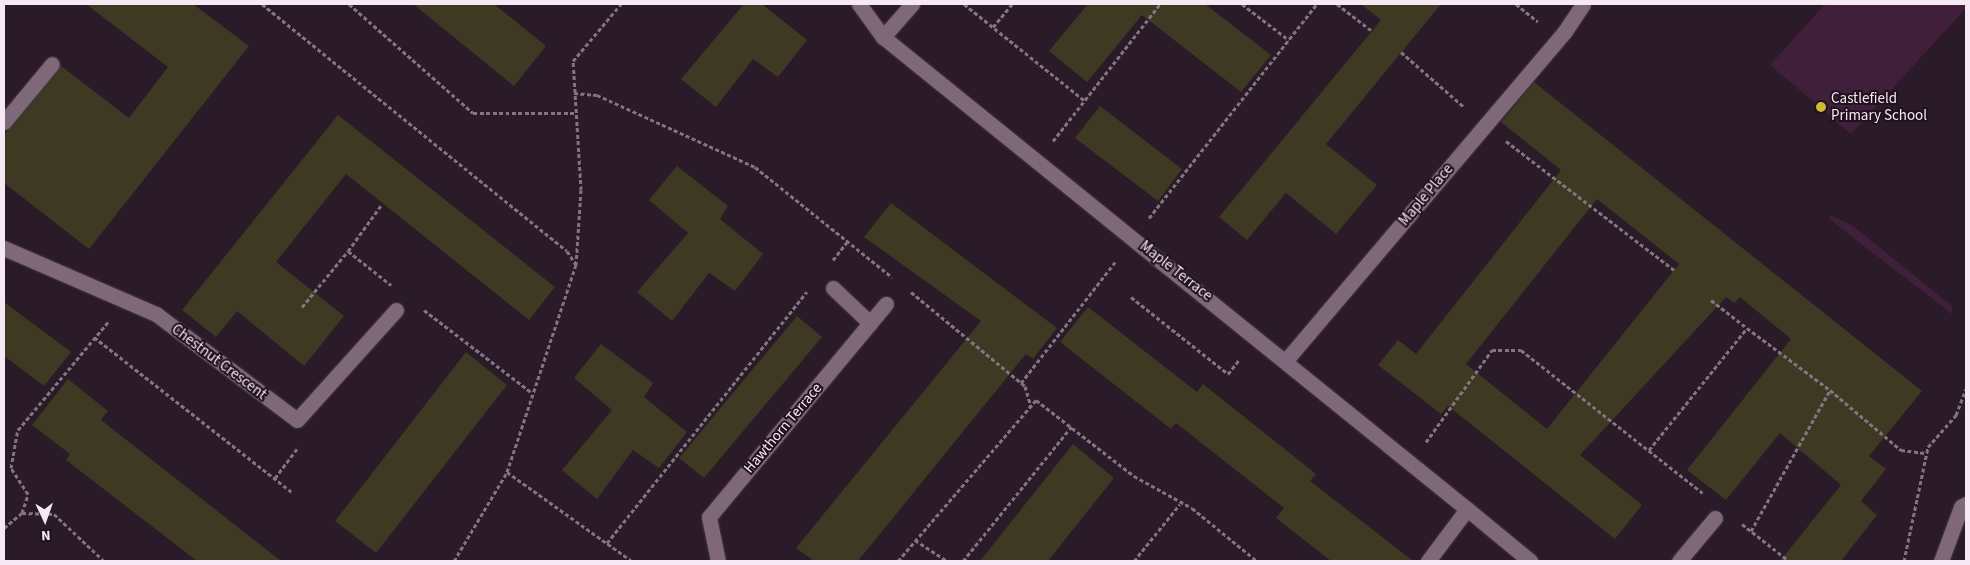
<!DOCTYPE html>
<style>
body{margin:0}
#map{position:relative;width:1970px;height:565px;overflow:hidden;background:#2b1a28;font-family:"Source Sans 3",sans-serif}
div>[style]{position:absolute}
.green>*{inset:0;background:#3f1f3a}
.building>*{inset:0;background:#3d3923}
.path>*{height:3px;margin-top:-1.5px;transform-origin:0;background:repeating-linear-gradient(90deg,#837480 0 4px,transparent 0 6.5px)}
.roads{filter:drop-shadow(0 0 1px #453743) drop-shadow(0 0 1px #453743)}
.lane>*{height:15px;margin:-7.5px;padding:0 7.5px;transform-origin:7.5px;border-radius:7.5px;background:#7e6879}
.street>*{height:15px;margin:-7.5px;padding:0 7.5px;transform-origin:7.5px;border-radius:7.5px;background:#7e6879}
.dots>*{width:14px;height:14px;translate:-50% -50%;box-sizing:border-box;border:2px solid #21111e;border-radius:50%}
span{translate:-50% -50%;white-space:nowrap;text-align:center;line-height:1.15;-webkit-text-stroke:4px #21111e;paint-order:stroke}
.poi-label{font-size:15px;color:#f6e9f3}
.left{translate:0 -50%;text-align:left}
.street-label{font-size:15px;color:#f6e9f3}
.frame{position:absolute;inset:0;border:5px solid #f6e9f3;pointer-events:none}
.north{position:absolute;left:20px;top:495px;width:50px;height:50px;-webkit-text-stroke:4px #21111e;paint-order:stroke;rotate:177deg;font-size:14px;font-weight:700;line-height:20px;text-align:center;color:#f6e9f3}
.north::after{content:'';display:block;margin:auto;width:18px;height:22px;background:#f6e9f3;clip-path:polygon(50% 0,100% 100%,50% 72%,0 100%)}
</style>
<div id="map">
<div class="green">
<i style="clip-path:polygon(1825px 4px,1966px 4px,1966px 8px,1851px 134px,1770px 65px)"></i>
<i style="clip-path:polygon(1830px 215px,1852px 225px,1952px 306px,1952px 314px,1830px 220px)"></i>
</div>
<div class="building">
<i style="clip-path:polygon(86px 4px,193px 4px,249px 46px,89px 249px,4px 183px,4px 135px,61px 66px,129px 118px,168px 67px)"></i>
<i style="clip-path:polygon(413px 4px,494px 4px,546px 46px,514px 86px)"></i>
<i style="clip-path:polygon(744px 4px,762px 4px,807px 40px,778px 77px,753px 59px,716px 107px,681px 79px)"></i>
<i style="clip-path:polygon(1088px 4px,1205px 4px,1271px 55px,1241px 92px,1142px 15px,1087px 82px,1049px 51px)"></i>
<i style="clip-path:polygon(1361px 4px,1441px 4px,1326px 144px,1377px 185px,1336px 234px,1286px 193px,1247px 240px,1219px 217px,1381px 20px)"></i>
<i style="clip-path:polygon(evenodd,1534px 82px,1922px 391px,1869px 456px,1886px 469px,1861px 501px,1877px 515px,1841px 561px,1780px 561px,1841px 485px,1780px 433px,1726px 500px,1687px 470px,1791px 339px,1740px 297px,1734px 303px,1726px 297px,1580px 455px,1642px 505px,1615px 539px,1448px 406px,1441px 414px,1378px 365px,1398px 340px,1416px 354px,1561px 170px,1501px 122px,1534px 82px,1597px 199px,1679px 264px,1547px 429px,1466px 364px,1597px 199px)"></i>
<i style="clip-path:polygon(1100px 106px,1182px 169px,1158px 201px,1075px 138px)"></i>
<i style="clip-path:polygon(338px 115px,555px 287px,529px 320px,346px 174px,276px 262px,344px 316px,304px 366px,237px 311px,216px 337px,182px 310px)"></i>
<i style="clip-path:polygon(677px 166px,728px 206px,720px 219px,763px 254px,735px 291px,709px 273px,672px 321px,637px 292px,688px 233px,649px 200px)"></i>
<i style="clip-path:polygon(891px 203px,1057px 328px,1033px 359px,1026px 354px,858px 561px,814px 561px,796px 548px,981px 321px,864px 237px)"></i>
<i style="clip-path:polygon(4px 302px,71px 352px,44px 386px,4px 356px)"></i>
<i style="clip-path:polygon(1088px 307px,1197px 392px,1203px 384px,1316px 474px,1310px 481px,1413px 561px,1331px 561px,1276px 518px,1284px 508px,1176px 423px,1171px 429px,1060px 342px)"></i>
<i style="clip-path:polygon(797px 316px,822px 337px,704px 478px,679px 458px)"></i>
<i style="clip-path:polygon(601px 344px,653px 383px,644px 397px,687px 432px,659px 468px,633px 450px,597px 499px,562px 470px,612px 410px,574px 378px)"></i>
<i style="clip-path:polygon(466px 352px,507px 385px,376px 553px,335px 521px)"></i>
<i style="clip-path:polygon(68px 379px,108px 411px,101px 420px,281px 561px,197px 561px,66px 460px,70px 454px,32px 425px)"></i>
<i style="clip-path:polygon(1073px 444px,1114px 478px,1048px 561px,980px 561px)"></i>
</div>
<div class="path">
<i style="left:262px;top:4px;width:392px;rotate:39deg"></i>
<i style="left:567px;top:251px;width:17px;rotate:57deg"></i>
<i style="left:349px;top:4px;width:165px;rotate:41.3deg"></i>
<i style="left:473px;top:113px;width:103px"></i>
<i style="left:964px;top:4px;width:155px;rotate:38.7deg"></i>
<i style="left:1242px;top:4px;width:59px;rotate:37.5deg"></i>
<i style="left:1337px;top:4px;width:44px;rotate:37.6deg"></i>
<i style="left:1516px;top:4px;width:28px;rotate:39deg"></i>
<i style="left:993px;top:27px;width:30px;rotate:-50deg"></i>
<i style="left:1401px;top:52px;width:84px;rotate:41.1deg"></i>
<i style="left:574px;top:93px;width:23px;rotate:5deg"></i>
<i style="left:597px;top:95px;width:174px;rotate:24.5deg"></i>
<i style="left:755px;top:167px;width:176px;rotate:38.8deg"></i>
<i style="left:1053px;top:141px;width:174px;rotate:-52deg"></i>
<i style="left:1506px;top:141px;width:212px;rotate:37.5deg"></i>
<i style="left:1149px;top:218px;width:272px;rotate:-51.9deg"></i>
<i style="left:348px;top:251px;width:58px;rotate:-54.1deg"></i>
<i style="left:833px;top:260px;width:24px;rotate:-52deg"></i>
<i style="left:911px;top:292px;width:148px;rotate:39.5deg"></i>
<i style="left:1025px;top:386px;width:22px;rotate:74deg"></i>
<i style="left:1131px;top:297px;width:124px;rotate:38.4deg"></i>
<i style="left:1228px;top:374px;width:18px;rotate:-52deg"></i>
<i style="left:1711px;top:300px;width:46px;rotate:37.9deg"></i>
<i style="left:302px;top:307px;width:72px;rotate:-50.6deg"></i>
<i style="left:348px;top:251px;width:55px;rotate:38.3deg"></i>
<i style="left:424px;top:310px;width:136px;rotate:37.5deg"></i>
<i style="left:94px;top:337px;width:251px;rotate:38.1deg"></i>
<i style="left:1021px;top:383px;width:155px;rotate:-52.1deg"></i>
<i style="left:1426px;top:442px;width:113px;rotate:-54.3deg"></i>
<i style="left:1492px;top:350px;width:29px"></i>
<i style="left:1521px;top:350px;width:231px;rotate:38.2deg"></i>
<i style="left:1649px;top:450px;width:156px;rotate:-51.2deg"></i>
<i style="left:1747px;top:328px;width:104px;rotate:36.8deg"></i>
<i style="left:507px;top:472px;width:153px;rotate:35.5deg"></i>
<i style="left:275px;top:478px;width:39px;rotate:-53deg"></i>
<i style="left:22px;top:513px;width:32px;rotate:2deg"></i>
<i style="left:54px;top:514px;width:69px;rotate:43.2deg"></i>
<i style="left:1742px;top:524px;width:60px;rotate:38.2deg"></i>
<i style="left:4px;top:528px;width:23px;rotate:-40deg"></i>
<i style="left:22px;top:513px;width:20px;rotate:-72deg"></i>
<i style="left:28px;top:494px;width:31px;rotate:-123deg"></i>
<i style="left:11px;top:468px;width:39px;rotate:-80deg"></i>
<i style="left:18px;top:430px;width:141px;rotate:-50.2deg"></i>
<i style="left:1751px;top:531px;width:162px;rotate:-60.7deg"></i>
<i style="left:1830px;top:390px;width:93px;rotate:40.2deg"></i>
<i style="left:1901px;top:450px;width:26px;rotate:7deg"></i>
<i style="left:915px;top:540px;width:38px;rotate:33deg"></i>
<i style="left:607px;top:543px;width:321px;rotate:-51.5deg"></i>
<i style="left:454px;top:561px;width:104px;rotate:-59.2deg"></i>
<i style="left:507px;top:472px;width:218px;rotate:-71.6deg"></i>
<i style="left:576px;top:265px;width:75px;rotate:-86.2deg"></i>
<i style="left:581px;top:190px;width:129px;rotate:-93.5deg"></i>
<i style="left:573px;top:61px;width:75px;rotate:-49.9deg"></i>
<i style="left:898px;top:561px;width:212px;rotate:-49.4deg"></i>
<i style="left:1036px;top:400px;width:124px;rotate:37.8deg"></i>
<i style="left:1134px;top:476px;width:66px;rotate:28.9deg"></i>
<i style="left:1192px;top:508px;width:84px;rotate:39.2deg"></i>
<i style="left:963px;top:561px;width:174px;rotate:-51.1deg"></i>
<i style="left:1134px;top:561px;width:73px;rotate:-51.1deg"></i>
<i style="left:1904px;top:561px;width:116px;rotate:-78.1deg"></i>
<i style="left:1928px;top:447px;width:43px;rotate:-48.8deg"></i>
<i style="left:1956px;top:415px;width:28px;rotate:-69deg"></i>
</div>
<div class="roads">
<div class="lane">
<i style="left:1565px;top:31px;width:32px;rotate:-56deg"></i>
</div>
<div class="street">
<i style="left:859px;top:4px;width:41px;rotate:54deg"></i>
<i style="left:883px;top:37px;width:751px;rotate:38.95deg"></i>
<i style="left:1467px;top:509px;width:65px;rotate:126.9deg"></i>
<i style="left:883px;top:37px;width:44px;rotate:-48.7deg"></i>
<i style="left:4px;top:122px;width:75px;rotate:-50.4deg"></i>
<i style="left:4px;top:248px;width:166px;rotate:23.5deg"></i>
<i style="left:156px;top:314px;width:176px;rotate:36.9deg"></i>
<i style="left:297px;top:420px;width:148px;rotate:-48deg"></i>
<i style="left:833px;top:288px;width:51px;rotate:43.4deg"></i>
<i style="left:1287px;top:359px;width:430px;rotate:-49.7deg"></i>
<i style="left:1467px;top:509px;width:82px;rotate:39.5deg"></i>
<i style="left:718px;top:561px;width:45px;rotate:-101.6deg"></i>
<i style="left:709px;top:517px;width:277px;rotate:-50.3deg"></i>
<i style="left:1679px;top:561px;width:56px;rotate:-50.1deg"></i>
<i style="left:1941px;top:561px;width:58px;rotate:-69.7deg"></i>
<i style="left:1961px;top:507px;width:6px;rotate:-31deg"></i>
</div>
</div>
<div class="dots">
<i style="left:1821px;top:107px;background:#cdb938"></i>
</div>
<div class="poi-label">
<span class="left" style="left:1831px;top:107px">Castlefield<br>Primary School</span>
</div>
<div class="street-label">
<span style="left:1426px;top:195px;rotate:-50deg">Maple Place</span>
<span style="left:1176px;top:271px;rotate:38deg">Maple Terrace</span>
<span style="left:219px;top:362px;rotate:37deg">Chestnut Crescent</span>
<span style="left:783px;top:428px;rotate:-50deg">Hawthorn Terrace</span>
</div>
<div class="frame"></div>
<div class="north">N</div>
</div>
